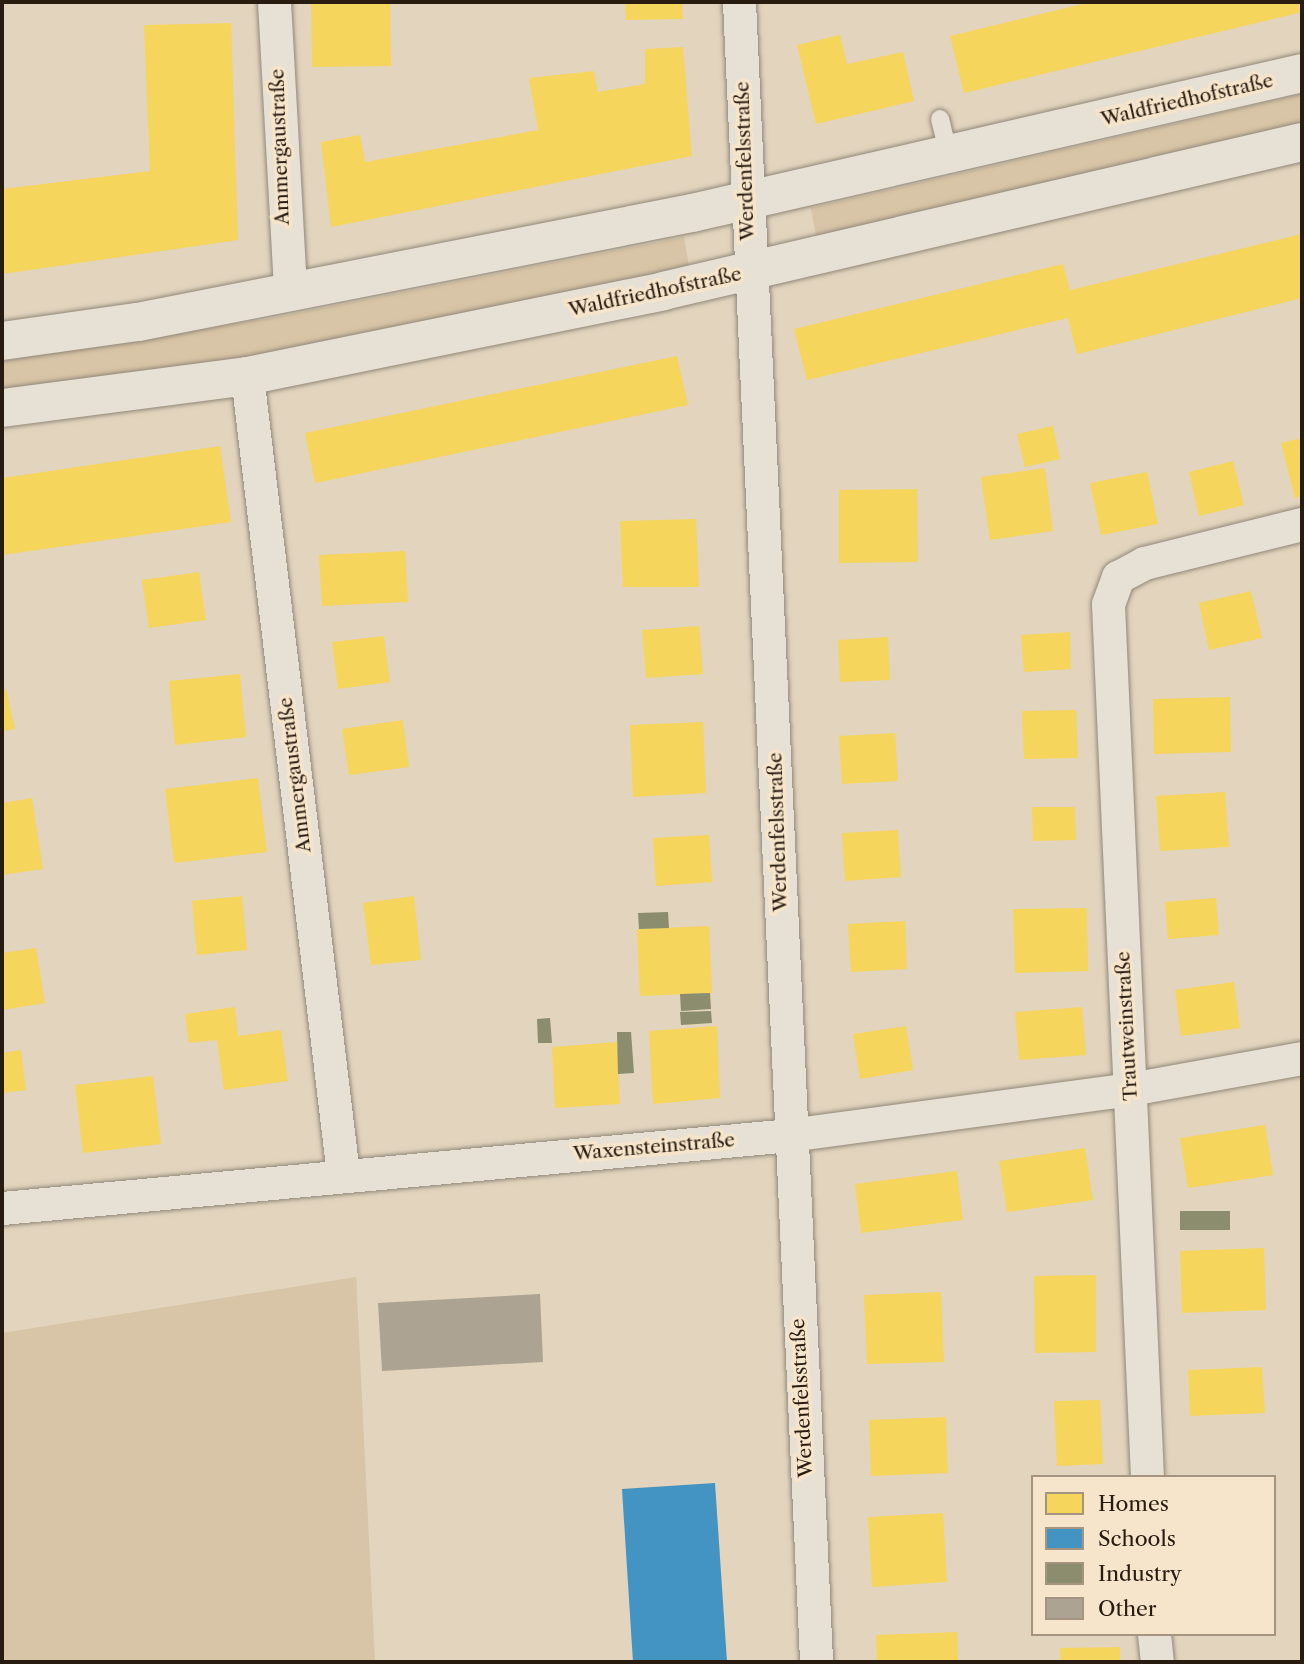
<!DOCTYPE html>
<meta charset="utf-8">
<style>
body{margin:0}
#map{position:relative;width:1304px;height:1664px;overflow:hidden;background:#e2d4bd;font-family:"Libre Caslon Text",serif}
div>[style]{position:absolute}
.green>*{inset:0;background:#d8c4a6}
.homes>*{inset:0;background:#f6d55c}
.schools>*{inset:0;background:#4393c3}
.industry>*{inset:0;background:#8c8c6e}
.building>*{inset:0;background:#ada393}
.roads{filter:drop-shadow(0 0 2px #91887a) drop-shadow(0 0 2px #91887a)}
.lane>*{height:18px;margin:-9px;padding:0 9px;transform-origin:9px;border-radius:9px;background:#e7e0d4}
.street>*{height:33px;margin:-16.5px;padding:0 16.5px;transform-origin:16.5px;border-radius:16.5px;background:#e7e0d4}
.secondary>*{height:38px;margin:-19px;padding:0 19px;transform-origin:19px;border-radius:19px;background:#e7e0d4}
span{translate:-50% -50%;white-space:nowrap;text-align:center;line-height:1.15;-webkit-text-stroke:7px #f6e5ca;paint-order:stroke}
.street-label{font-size:19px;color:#281b10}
.frame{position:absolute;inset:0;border:4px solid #281b10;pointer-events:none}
.legend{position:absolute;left:1031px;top:1475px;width:245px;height:161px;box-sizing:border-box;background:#f6e5ca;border:2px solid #a49480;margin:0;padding:9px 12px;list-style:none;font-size:21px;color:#281b10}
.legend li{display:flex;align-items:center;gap:14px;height:35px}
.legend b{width:35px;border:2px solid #a49480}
</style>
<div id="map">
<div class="green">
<i style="clip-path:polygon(1302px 94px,1302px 129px,817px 242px,811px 208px)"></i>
<i style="clip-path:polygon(684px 237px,690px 272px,269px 355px,2px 392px,2px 361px,266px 319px)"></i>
<i style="clip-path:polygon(356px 1277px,375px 1662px,2px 1662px,2px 1333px)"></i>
</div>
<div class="homes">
<i style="clip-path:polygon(311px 2px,390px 2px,391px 66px,312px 67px)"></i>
<i style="clip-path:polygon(625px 2px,682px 2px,683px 19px,626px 20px)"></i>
<i style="clip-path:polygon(1091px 2px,1302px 2px,1302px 12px,964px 93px,950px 36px)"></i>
<i style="clip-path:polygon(231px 23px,238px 240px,2px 274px,2px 189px,150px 171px,144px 25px)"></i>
<i style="clip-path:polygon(840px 35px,847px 64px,903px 52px,914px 101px,816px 124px,797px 45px)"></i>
<i style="clip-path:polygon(683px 47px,692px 156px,331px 227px,321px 142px,360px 135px,365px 162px,538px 130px,529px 78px,594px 71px,598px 92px,645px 84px,645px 49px)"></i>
<i style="clip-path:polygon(1302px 234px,1302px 298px,1077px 354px,1068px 318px,807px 380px,794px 329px,1063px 264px,1070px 290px)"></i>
<i style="clip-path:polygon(677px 356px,688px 405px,315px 483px,305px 433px)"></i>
<i style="clip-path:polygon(1053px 426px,1060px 459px,1025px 467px,1017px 434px)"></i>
<i style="clip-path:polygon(1302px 438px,1302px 496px,1295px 498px,1281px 443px)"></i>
<i style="clip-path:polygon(220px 446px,231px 522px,2px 555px,2px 478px)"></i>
<i style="clip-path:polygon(1233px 461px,1244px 505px,1199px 516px,1189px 472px)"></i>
<i style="clip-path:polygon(1045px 468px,1053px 531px,990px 540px,981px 477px)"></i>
<i style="clip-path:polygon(1147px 472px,1158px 524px,1101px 535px,1090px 483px)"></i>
<i style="clip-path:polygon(917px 489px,918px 562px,839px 563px,839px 490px)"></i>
<i style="clip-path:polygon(696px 519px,699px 587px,623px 587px,620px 521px)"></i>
<i style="clip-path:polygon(405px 551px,408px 602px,322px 606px,319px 555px)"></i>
<i style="clip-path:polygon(199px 572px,206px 620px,149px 628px,142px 580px)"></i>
<i style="clip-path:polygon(1251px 591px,1262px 638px,1209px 650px,1199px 603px)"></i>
<i style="clip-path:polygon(699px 626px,703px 674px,646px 678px,642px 630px)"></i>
<i style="clip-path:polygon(1070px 632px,1071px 669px,1024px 672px,1021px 635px)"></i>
<i style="clip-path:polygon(384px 636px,390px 682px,338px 689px,332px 642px)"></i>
<i style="clip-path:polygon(888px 637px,890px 680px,840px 682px,838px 640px)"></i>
<i style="clip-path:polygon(240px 674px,246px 737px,175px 745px,169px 681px)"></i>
<i style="clip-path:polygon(6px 689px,15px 729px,2px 731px,2px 690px)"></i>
<i style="clip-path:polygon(1230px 697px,1231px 752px,1154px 754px,1153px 699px)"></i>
<i style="clip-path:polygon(1076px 710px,1078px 758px,1024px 759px,1022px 711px)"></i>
<i style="clip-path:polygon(403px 720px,409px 767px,349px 775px,342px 729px)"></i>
<i style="clip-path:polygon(703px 722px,706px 793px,633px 797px,630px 725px)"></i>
<i style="clip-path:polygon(895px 733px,898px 781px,842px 784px,839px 736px)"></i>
<i style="clip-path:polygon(258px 778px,267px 852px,174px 863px,165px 789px)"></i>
<i style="clip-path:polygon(1225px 792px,1229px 847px,1160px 851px,1156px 796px)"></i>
<i style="clip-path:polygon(32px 798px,43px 869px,2px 875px,2px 803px)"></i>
<i style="clip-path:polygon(1032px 807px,1075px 807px,1076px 840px,1033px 841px)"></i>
<i style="clip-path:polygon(898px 830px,901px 877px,845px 881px,842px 833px)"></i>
<i style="clip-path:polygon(709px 835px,712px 882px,656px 886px,653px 838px)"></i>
<i style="clip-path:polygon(242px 896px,247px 950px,197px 955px,192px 901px)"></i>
<i style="clip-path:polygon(414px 896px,421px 960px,371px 965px,363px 903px)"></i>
<i style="clip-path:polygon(1216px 898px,1219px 935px,1168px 939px,1165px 902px)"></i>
<i style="clip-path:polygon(1087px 908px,1088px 971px,1015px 973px,1013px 909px)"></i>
<i style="clip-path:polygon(905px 921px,907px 969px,851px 972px,848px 924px)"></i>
<i style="clip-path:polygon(709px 926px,712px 993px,640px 996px,637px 929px)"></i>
<i style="clip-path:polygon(36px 948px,45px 1003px,2px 1010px,2px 953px)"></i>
<i style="clip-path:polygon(1234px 982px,1240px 1028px,1181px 1036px,1175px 990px)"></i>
<i style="clip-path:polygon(235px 1007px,238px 1036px,281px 1030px,288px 1081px,224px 1090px,217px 1040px,189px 1043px,185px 1014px)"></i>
<i style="clip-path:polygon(1082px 1007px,1086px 1055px,1019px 1060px,1015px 1012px)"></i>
<i style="clip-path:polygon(717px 1026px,720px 1098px,653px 1104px,649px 1031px)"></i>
<i style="clip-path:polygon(906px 1026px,913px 1070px,860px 1079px,853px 1034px)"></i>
<i style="clip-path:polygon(617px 1042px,620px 1104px,555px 1108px,552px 1047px)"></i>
<i style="clip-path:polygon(21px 1050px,26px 1090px,2px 1093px,2px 1053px)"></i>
<i style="clip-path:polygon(153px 1076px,161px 1144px,83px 1153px,75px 1085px)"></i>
<i style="clip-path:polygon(1265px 1125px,1273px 1175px,1188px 1188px,1180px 1138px)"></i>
<i style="clip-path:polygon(1085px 1148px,1093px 1200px,1007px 1212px,999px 1161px)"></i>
<i style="clip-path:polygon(957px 1171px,963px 1220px,861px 1233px,855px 1184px)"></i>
<i style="clip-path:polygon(1264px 1248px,1266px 1310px,1182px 1313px,1180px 1251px)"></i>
<i style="clip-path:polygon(1096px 1275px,1096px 1352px,1035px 1353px,1034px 1276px)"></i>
<i style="clip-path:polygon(941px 1292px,944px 1362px,867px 1364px,864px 1295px)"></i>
<i style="clip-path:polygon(1262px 1367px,1265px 1413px,1190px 1416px,1188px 1370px)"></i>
<i style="clip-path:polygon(1100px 1400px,1103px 1464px,1057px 1466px,1054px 1401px)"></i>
<i style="clip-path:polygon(946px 1417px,948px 1473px,871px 1476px,869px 1420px)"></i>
<i style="clip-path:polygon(943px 1513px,947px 1582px,872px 1587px,868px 1517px)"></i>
<i style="clip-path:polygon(957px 1632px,958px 1662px,877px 1662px,876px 1635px)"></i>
<i style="clip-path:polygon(1120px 1647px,1120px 1662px,1061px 1662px,1060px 1648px)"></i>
</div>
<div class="schools">
<i style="clip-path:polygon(715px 1483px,727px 1662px,633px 1662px,622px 1489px)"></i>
</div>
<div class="industry">
<i style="clip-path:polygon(668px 912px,669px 928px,639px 929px,638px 913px)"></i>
<i style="clip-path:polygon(710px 993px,711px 1009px,681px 1011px,680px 994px)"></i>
<i style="clip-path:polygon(711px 1011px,712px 1023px,681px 1025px,680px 1012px)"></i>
<i style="clip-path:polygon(550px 1018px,552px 1043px,538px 1043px,537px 1019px)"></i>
<i style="clip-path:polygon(617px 1032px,631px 1032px,634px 1073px,618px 1074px)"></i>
<i style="clip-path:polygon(1180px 1211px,1230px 1211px,1230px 1230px,1180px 1230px)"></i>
</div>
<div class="building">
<i style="clip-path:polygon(540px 1294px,543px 1362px,382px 1371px,378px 1303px)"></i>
</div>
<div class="roads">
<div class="lane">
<i style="left:940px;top:119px;width:37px;rotate:76deg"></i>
</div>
<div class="street">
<i style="left:274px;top:2px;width:290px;rotate:86.8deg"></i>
<i style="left:739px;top:2px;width:1662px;rotate:87.34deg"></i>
<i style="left:247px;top:376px;width:804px;rotate:83.14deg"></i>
<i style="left:2px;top:1208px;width:791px;rotate:-5.29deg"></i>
<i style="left:790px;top:1135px;width:343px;rotate:-7.7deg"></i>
<i style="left:1130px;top:1089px;width:175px;rotate:-10.2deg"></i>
<i style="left:1147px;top:1477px;width:874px;rotate:-92.56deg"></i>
<i style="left:1108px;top:604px;width:29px;rotate:-70deg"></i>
<i style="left:1118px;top:577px;width:30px;rotate:-28deg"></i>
<i style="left:1144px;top:563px;width:163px;rotate:-13.9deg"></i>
<i style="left:1154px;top:1634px;width:28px;rotate:84deg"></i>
</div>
<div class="secondary">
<i style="left:2px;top:341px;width:137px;rotate:-8deg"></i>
<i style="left:138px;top:322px;width:565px;rotate:-11.13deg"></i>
<i style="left:692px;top:213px;width:626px;rotate:-12.93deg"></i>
<i style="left:2px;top:408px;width:247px;rotate:-7.4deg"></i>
<i style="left:247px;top:376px;width:425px;rotate:-11.5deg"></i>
<i style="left:663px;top:291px;width:656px;rotate:-13.13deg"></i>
</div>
</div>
<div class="street-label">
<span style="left:1187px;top:100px;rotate:-13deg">Waldfriedhofstraße</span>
<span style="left:280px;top:147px;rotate:-92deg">Ammergaustraße</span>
<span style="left:745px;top:161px;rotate:-92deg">Werdenfelsstraße</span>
<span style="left:655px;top:292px;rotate:-12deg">Waldfriedhofstraße</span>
<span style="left:295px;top:775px;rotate:-97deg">Ammergaustraße</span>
<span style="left:778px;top:832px;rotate:-92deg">Werdenfelsstraße</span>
<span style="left:1127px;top:1026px;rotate:-93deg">Trautweinstraße</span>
<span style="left:654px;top:1147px;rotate:-5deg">Waxensteinstraße</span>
<span style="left:802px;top:1398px;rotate:-93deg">Werdenfelsstraße</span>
</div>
<div class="frame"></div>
<ul class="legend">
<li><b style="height:19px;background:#f6d55c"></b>Homes</li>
<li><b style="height:19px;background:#4393c3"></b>Schools</li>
<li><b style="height:19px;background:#8c8c6e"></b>Industry</li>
<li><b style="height:19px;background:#ada393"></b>Other</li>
</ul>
</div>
